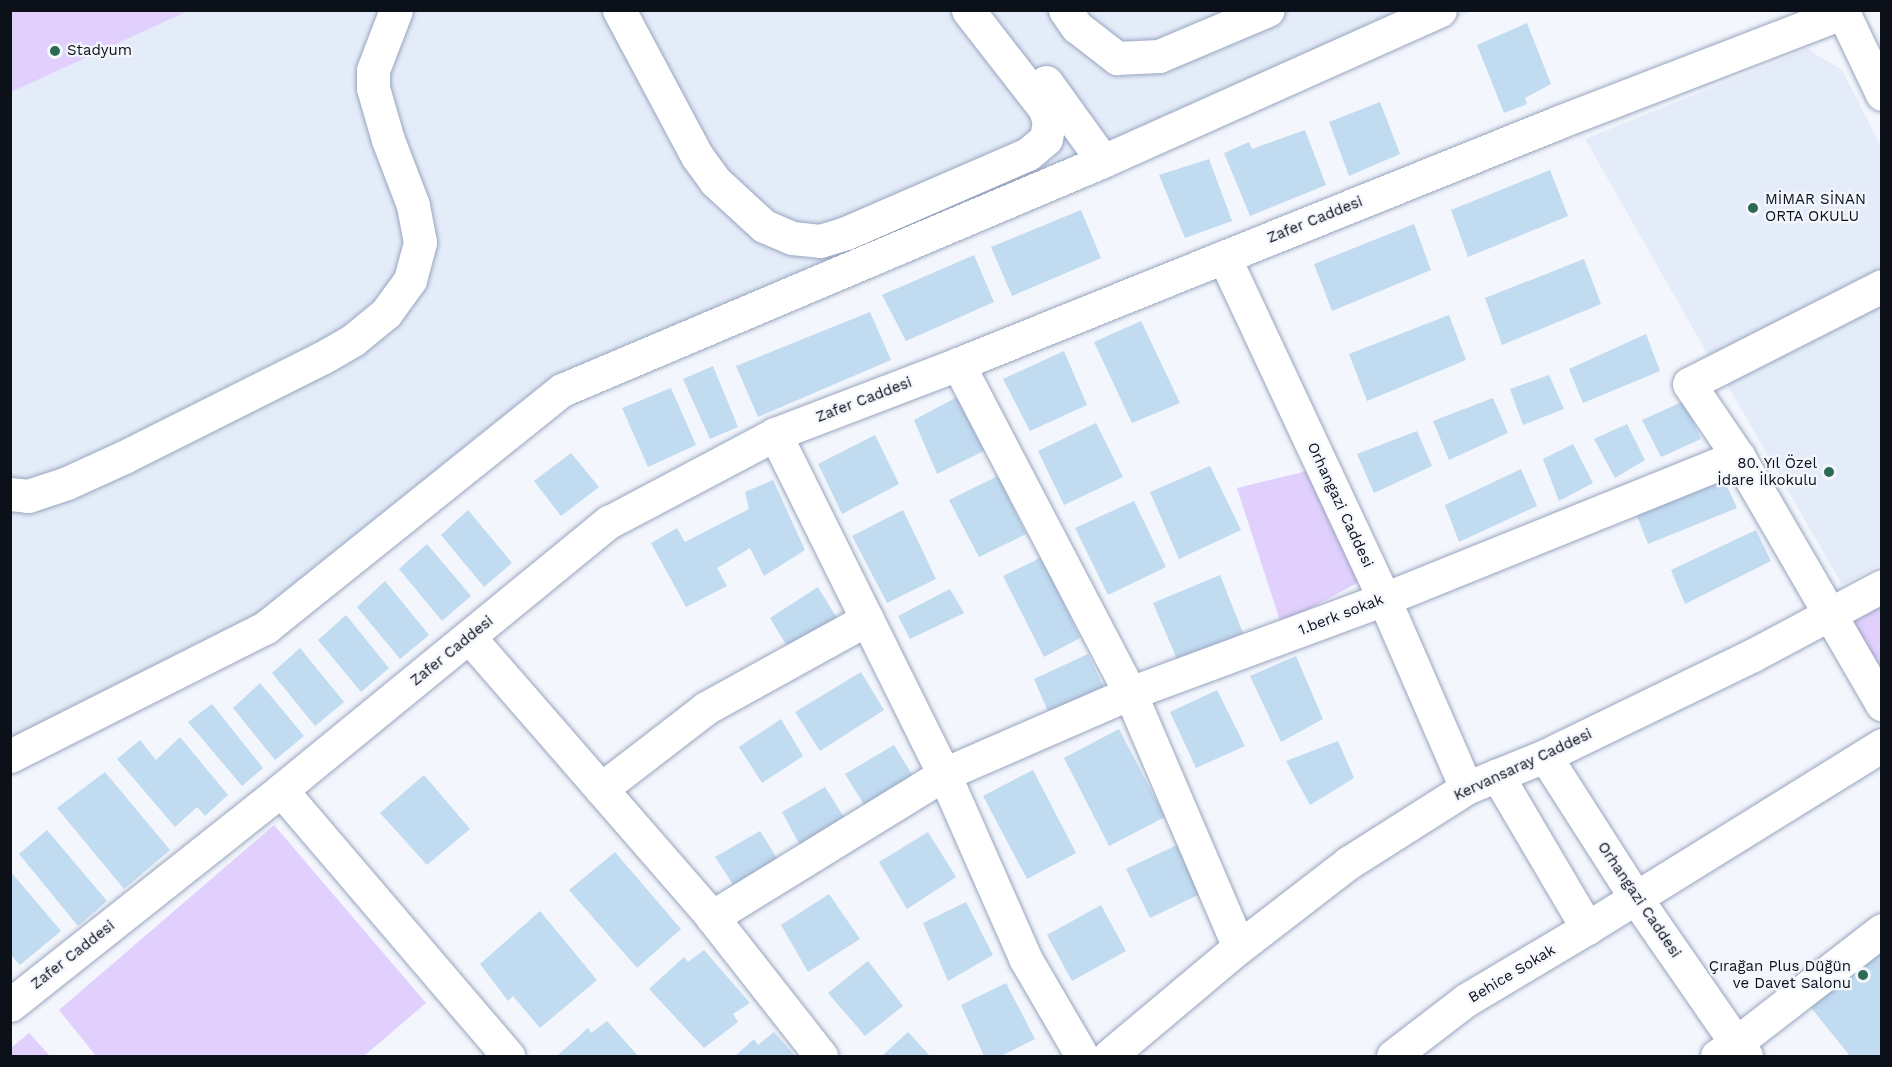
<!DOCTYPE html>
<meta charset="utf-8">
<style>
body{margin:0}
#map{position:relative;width:1892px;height:1067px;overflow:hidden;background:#f3f6fc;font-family:"Work Sans",sans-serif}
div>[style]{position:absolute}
.built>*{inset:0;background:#e4ecf9}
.green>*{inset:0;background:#e1d0fd}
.building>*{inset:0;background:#c1dbf1}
.roads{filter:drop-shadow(0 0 2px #98a5bf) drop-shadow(0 0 2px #98a5bf)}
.minor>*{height:33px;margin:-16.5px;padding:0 16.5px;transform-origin:16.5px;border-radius:16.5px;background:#fff}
.dots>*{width:16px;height:16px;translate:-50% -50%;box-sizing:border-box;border:3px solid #f3f6fc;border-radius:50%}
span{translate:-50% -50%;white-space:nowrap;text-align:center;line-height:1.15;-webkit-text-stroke:4.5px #f3f6fc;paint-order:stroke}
.poi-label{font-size:15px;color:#0b1019}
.left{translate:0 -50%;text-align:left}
.right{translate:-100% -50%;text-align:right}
.street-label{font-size:15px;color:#0b1019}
.frame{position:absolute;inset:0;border:12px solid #0b1019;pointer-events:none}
</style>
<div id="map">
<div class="built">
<i style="clip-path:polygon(11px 11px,1473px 11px,1027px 202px,562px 409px,274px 636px,11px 774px)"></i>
<i style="clip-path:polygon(1807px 49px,1842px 70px,1881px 146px,1881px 270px,1711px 360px,1585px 139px)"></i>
<i style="clip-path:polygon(1881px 303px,1881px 564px,1842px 585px,1724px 379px)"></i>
</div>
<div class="green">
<i style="clip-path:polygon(11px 10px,188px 10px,188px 11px,11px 92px)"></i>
<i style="clip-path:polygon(1311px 470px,1361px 581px,1281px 624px,1237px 488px)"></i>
<i style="clip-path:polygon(1881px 599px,1881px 682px,1844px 616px)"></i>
<i style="clip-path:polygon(274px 825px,426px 1003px,364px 1056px,96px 1056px,59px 1010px)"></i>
<i style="clip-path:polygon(29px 1033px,50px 1056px,11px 1056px,11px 1048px)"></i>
</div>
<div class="building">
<i style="clip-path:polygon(1527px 23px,1551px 84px,1525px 98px,1527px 104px,1504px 113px,1477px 45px)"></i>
<i style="clip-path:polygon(1380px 102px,1400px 154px,1349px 176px,1329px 122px)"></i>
<i style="clip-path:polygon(1305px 130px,1326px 185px,1250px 216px,1224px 153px,1249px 142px,1252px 149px)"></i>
<i style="clip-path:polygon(1209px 159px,1232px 221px,1185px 238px,1159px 175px)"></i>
<i style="clip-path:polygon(1550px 170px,1568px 216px,1468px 257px,1451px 210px)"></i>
<i style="clip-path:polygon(1081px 210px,1101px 258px,1012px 296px,991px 247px)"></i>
<i style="clip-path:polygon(1414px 224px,1431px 270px,1332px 311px,1314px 264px)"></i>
<i style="clip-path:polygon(974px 255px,994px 302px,906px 341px,882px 295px)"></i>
<i style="clip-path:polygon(1584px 259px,1601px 304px,1502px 345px,1485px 298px)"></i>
<i style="clip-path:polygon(870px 312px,891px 360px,758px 417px,736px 366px)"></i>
<i style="clip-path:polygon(1449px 315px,1466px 360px,1367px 401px,1349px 354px)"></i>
<i style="clip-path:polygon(1141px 321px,1180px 403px,1132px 423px,1094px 342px)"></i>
<i style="clip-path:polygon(1646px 334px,1660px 371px,1583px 403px,1569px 369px)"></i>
<i style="clip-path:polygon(1064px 351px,1087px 405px,1030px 431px,1003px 379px)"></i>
<i style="clip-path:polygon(713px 366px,738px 427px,710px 439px,683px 379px)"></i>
<i style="clip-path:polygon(1549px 375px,1564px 409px,1523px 425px,1510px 389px)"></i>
<i style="clip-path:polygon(671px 388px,696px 445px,648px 467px,622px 408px)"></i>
<i style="clip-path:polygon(957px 397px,984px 451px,937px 474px,914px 420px)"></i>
<i style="clip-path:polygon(1493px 398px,1508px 433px,1449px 460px,1433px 421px)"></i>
<i style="clip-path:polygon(1684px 401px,1701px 439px,1661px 457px,1642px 420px)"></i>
<i style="clip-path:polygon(1096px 423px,1123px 477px,1064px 505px,1038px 451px)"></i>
<i style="clip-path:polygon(1627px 424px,1645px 460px,1615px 478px,1594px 439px)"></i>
<i style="clip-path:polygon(1417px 431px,1432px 466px,1374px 493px,1357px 454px)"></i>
<i style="clip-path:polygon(875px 435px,899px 484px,842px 514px,818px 464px)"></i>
<i style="clip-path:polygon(1573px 444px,1593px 483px,1559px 501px,1543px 459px)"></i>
<i style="clip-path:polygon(571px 453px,599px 487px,561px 516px,534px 481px)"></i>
<i style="clip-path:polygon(1210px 466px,1241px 530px,1179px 559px,1150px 492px)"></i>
<i style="clip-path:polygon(1521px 469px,1537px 506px,1459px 542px,1445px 505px)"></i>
<i style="clip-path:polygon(1721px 473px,1737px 508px,1648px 544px,1635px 511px)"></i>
<i style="clip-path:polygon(998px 476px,1026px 534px,979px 557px,949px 500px)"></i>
<i style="clip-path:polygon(773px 480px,805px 550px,764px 576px,750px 548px,717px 568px,727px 586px,686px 607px,651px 543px,677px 528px,685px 542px,749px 509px,745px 492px)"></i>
<i style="clip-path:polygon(1134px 501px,1166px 567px,1108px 595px,1075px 528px)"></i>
<i style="clip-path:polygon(468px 510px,512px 563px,484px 587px,441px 535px)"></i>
<i style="clip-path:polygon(903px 510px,936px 579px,887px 603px,852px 536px)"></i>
<i style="clip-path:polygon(1756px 530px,1771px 561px,1685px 604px,1671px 570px)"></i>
<i style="clip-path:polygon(427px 544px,471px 596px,442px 621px,399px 569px)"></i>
<i style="clip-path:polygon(1042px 557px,1080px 638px,1044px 657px,1003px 576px)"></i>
<i style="clip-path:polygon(1220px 575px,1243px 633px,1179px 664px,1153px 603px)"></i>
<i style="clip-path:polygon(385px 581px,429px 635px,400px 659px,357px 607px)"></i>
<i style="clip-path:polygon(818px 587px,841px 625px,791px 653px,770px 618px)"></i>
<i style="clip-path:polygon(950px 589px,964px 613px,910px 639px,898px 616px)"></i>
<i style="clip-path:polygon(346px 615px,389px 668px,361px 692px,318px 640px)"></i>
<i style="clip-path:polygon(300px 648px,344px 702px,315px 726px,272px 673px)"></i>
<i style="clip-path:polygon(1088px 654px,1105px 690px,1050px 716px,1034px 679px)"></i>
<i style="clip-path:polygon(1296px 656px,1323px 719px,1281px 742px,1250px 676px)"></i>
<i style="clip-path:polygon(861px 672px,884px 710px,820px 751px,795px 712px)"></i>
<i style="clip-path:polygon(260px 683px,304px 736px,275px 760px,233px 708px)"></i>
<i style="clip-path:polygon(1217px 690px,1245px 746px,1196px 768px,1170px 712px)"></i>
<i style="clip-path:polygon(212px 704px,263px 768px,242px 786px,188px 722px)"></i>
<i style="clip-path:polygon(781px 719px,803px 756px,762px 783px,739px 747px)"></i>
<i style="clip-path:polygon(1119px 729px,1165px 817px,1109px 846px,1064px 758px)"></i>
<i style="clip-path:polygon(180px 737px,228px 795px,205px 816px,197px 807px,175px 827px,117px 759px,140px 740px,156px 760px)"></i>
<i style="clip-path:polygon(1338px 741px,1354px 778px,1310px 805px,1286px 761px)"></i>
<i style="clip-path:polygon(894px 745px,916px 781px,868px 811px,845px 774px)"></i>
<i style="clip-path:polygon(1033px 770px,1076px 853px,1027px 879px,983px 796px)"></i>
<i style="clip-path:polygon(105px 772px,170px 850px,124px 889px,57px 808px)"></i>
<i style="clip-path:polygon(424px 775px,470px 829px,427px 865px,380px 813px)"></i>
<i style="clip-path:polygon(825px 787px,849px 825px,803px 851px,782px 812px)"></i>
<i style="clip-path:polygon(47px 830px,107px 901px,78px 926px,19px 854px)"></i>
<i style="clip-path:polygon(760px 831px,782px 866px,738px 892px,715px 857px)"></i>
<i style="clip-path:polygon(928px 832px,956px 877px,907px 909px,879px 862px)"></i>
<i style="clip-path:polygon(1177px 845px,1200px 894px,1150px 918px,1126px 869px)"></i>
<i style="clip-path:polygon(615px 852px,681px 929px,637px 968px,569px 890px)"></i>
<i style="clip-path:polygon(10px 871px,61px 931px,20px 965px,10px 954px)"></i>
<i style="clip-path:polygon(829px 894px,860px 939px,808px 972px,781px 925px)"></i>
<i style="clip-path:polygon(966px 902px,993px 955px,948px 981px,923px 923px)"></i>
<i style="clip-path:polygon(1101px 905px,1126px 951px,1072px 981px,1047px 935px)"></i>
<i style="clip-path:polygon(540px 911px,597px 980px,540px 1028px,513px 996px,508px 1001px,480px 964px)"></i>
<i style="clip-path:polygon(1882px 946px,1882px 1056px,1850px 1056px,1808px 1004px)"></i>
<i style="clip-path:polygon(704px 950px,750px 1003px,733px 1014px,738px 1022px,704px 1048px,649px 989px,684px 957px,688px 962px)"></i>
<i style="clip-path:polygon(868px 961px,903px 1006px,865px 1036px,828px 993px)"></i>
<i style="clip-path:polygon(1006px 983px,1035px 1039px,1001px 1056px,984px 1056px,961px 1005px)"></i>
<i style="clip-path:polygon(607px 1021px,638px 1056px,557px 1056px,588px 1028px,591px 1033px)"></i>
<i style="clip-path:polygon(774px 1032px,795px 1056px,735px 1056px,754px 1039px,758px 1045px)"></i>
<i style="clip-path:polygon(908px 1032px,930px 1056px,882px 1056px)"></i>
</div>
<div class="roads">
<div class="minor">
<i style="left:619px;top:10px;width:166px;rotate:61.9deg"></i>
<i style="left:697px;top:156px;width:31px;rotate:54deg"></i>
<i style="left:715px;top:181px;width:67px;rotate:42.6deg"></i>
<i style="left:764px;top:226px;width:30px;rotate:23deg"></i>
<i style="left:792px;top:238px;width:28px;rotate:6deg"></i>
<i style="left:820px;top:241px;width:27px;rotate:-17deg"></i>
<i style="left:846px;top:233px;width:198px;rotate:-23.5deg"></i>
<i style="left:1028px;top:154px;width:23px;rotate:-40deg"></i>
<i style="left:1046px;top:139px;width:18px;rotate:-81deg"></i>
<i style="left:1049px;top:121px;width:14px;rotate:-111deg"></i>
<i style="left:1044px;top:108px;width:124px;rotate:-127.8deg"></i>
<i style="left:1065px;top:10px;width:21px;rotate:55deg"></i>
<i style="left:1077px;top:27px;width:51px;rotate:37.8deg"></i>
<i style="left:1117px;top:58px;width:42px;rotate:-2.7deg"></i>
<i style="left:1159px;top:56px;width:118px;rotate:-22.9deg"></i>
<i style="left:1842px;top:10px;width:93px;rotate:64.5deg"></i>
<i style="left:1046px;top:82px;width:97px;rotate:54.2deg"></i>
<i style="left:1224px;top:257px;width:378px;rotate:64.9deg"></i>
<i style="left:1384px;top:599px;width:206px;rotate:66.5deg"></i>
<i style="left:1882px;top:286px;width:216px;rotate:153.1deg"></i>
<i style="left:1689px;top:384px;width:87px;rotate:55.8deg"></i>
<i style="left:1738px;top:456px;width:287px;rotate:59.9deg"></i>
<i style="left:958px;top:364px;width:371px;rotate:62.4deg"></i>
<i style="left:1130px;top:693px;width:276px;rotate:66.8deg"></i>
<i style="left:775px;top:434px;width:380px;rotate:63.6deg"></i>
<i style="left:944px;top:774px;width:201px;rotate:66.2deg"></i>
<i style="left:1025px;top:958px;width:113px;rotate:59.8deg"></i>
<i style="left:10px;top:494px;width:18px;rotate:6deg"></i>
<i style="left:28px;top:496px;width:41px;rotate:-18.4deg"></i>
<i style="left:67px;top:483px;width:63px;rotate:-24.5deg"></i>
<i style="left:124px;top:457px;width:221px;rotate:-26.6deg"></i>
<i style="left:322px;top:358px;width:36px;rotate:-30deg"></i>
<i style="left:353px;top:340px;width:43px;rotate:-39.3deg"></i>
<i style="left:386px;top:313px;width:41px;rotate:-54deg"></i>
<i style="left:410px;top:280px;width:39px;rotate:-75deg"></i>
<i style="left:420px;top:242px;width:38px;rotate:-101deg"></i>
<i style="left:413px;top:205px;width:70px;rotate:-111deg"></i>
<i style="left:388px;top:140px;width:54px;rotate:-106.1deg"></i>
<i style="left:373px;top:88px;width:18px;rotate:-90deg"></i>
<i style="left:373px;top:70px;width:64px;rotate:-69deg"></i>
<i style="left:469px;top:637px;width:371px;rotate:49deg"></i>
<i style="left:712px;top:917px;width:177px;rotate:51.9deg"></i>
<i style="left:10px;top:756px;width:287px;rotate:-26.7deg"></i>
<i style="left:266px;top:627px;width:379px;rotate:-38.7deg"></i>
<i style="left:562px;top:390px;width:587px;rotate:-22.94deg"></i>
<i style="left:1103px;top:161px;width:369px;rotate:-24.1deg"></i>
<i style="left:1545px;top:756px;width:167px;rotate:57.4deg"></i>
<i style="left:1635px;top:897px;width:178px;rotate:55.3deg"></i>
<i style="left:1736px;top:1043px;width:23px;rotate:146deg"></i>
<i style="left:1497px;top:775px;width:178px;rotate:59.5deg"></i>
<i style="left:601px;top:789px;width:133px;rotate:-37.6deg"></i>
<i style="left:706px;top:708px;width:184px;rotate:-28.9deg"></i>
<i style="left:281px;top:790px;width:350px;rotate:49.5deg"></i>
<i style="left:712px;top:917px;width:273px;rotate:-31.6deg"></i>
<i style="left:944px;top:774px;width:203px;rotate:-23.5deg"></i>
<i style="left:1130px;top:693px;width:271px;rotate:-20.3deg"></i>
<i style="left:1384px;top:599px;width:382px;rotate:-22deg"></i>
<i style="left:10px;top:1005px;width:346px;rotate:-38.4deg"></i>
<i style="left:281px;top:790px;width:424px;rotate:-39.3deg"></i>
<i style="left:609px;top:522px;width:188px;rotate:-27.9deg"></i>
<i style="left:775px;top:434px;width:196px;rotate:-20.9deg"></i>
<i style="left:958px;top:364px;width:648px;rotate:-21.93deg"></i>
<i style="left:1559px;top:122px;width:302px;rotate:-21.1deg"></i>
<i style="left:1109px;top:1056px;width:170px;rotate:-40deg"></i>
<i style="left:1239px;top:947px;width:138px;rotate:-37.6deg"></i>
<i style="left:1348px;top:863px;width:140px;rotate:-32.4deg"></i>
<i style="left:1466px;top:788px;width:85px;rotate:-22.1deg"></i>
<i style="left:1545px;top:756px;width:231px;rotate:-25.9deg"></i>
<i style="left:1753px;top:655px;width:146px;rotate:-28.1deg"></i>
<i style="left:1393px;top:1056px;width:92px;rotate:-37.5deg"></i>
<i style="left:1466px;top:1000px;width:141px;rotate:-30.8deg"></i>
<i style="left:1587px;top:928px;width:347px;rotate:-31.8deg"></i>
<i style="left:1746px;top:1056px;width:16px;rotate:-128deg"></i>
<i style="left:1736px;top:1043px;width:185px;rotate:-37.7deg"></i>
</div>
</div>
<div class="dots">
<i style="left:55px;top:51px;background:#2d6a56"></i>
<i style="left:1753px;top:208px;background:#2d6a56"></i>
<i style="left:1829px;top:472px;background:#2d6a56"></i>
<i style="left:1863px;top:975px;background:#2d6a56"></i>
</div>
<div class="poi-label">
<span class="left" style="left:67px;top:51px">Stadyum</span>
<span class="left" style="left:1765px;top:208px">MİMAR SİNAN<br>ORTA OKULU</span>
<span class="right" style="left:1817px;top:472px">80. Yıl Özel<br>İdare İlkokulu</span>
<span class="right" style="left:1851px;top:975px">Çırağan Plus Düğün<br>ve Davet Salonu</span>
</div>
<div class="street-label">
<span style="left:1315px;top:220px;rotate:-22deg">Zafer Caddesi</span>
<span style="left:864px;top:400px;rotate:-21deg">Zafer Caddesi</span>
<span style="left:1340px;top:505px;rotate:65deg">Orhangazi Caddesi</span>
<span style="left:1341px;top:615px;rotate:-21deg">1.berk sokak</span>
<span style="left:452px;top:651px;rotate:-39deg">Zafer Caddesi</span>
<span style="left:1523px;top:765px;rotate:-25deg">Kervansaray Caddesi</span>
<span style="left:1639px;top:900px;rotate:56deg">Orhangazi Caddesi</span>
<span style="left:73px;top:955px;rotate:-38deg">Zafer Caddesi</span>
<span style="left:1512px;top:974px;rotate:-31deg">Behice Sokak</span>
</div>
<div class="frame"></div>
</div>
